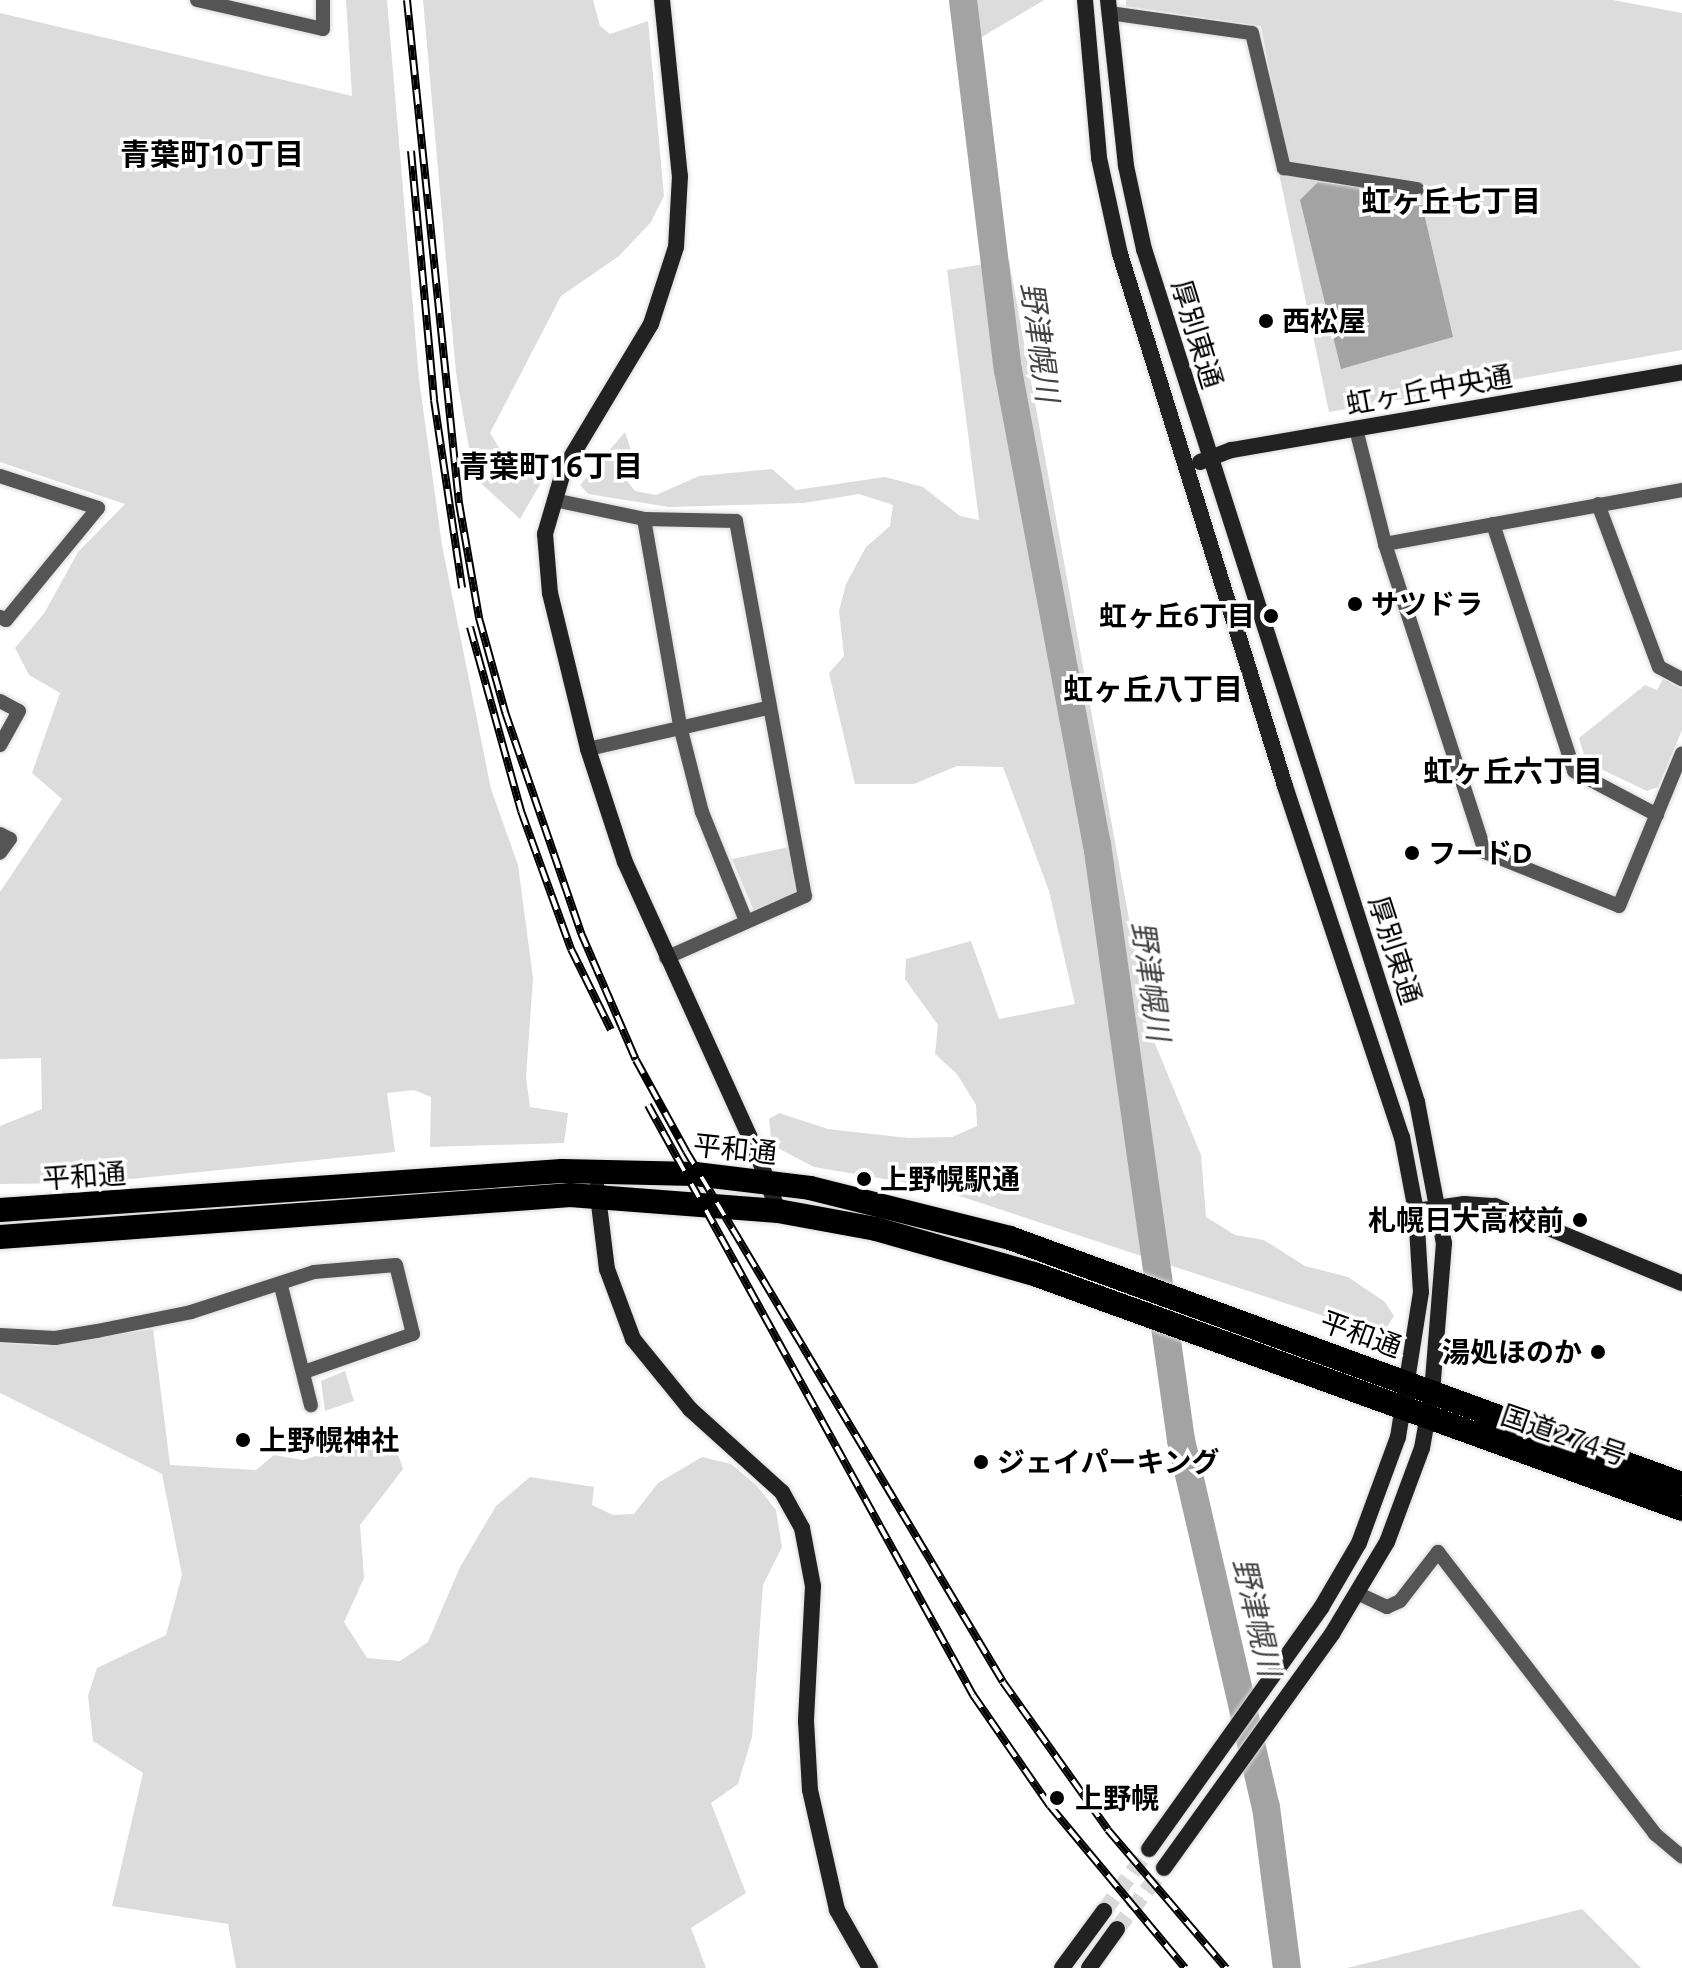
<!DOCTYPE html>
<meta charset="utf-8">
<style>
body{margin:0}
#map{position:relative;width:1682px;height:1968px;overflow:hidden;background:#fff;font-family:Ubuntu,"Noto Sans JP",sans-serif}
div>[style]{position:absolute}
.green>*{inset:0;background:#dcdcdc}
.water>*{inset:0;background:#a3a3a3}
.river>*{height:28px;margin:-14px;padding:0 14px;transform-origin:14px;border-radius:14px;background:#a3a3a3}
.secondary-tunnel>*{height:16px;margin-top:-8px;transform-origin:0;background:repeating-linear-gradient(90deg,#d9d9d9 0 16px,transparent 0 24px)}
.roads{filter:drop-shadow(0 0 2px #dbdbdb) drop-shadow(0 0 2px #dbdbdb)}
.street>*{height:14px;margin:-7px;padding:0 7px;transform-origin:7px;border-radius:7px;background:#555}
.secondary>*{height:16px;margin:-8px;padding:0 8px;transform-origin:8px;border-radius:8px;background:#222}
.highway>*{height:24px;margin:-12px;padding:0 12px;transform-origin:12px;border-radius:12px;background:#000}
.rail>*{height:8px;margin-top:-4px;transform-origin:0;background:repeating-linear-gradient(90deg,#fff 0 15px,#000 0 30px);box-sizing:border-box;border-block:2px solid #000}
.dots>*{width:22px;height:22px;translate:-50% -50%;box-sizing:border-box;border:4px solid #fff;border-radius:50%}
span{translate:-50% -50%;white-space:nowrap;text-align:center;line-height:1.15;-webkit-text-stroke:7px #fff;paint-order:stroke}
.poi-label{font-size:28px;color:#000;font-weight:700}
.left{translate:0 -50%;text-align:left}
.right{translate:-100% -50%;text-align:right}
.street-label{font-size:28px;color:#000}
.neighbourhood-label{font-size:30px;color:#000;font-weight:700}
.water-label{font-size:30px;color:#444;font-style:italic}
</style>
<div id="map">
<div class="green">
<i style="clip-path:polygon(346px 0,387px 0,419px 379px,442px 545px,491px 789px,518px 865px,533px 978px,526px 1077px,530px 1107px,568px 1113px,564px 1143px,430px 1147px,431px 1097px,414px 1090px,387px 1093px,395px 1152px,92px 1183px,0 1184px,0 1126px,42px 1109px,41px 1058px,0 1059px,0 892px,62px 799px,32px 773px,60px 693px,29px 675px,15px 648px,45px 612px,78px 552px,125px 504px,0 462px,0 13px,352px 96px)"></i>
<i style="clip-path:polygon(423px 0,593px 0,600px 26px,610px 34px,648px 21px,664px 196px,651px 222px,619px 256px,561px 296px,490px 433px,503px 454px,546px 474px,520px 519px,474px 477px,456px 373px)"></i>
<i style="clip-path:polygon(971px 0,1044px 0,975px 41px)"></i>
<i style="clip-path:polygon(1126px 0,1613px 0,1682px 13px,1682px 350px,1329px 412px,1272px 140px,1282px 137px,1261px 26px,1126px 6px)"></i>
<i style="clip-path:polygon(1009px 260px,1149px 1029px,1201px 1155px,1206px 1217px,1235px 1235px,1264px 1240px,1305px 1266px,1348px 1277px,1385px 1302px,1394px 1316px,1382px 1335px,932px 1187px,814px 1167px,772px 1145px,769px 1119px,779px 1113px,828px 1129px,908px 1138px,952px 1137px,977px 1126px,976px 1105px,957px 1074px,935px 1054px,938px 1025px,905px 979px,906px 959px,971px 941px,999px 1019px,1075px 1004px,1049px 891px,1003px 767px,957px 766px,914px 784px,855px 784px,829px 673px,844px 656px,839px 611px,846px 584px,866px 547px,890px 526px,893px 505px,859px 494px,804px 503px,669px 507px,588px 494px,580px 485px,625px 432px,633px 456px,624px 477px,635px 491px,656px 495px,699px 476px,772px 469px,796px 490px,885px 477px,923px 487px,960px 516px,979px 520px,947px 270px)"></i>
<i style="clip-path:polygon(1663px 679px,1682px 689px,1682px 730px,1658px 787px,1647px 791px,1586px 762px,1579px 738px,1645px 685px,1657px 690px)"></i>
<i style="clip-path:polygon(789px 847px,797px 892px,754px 911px,732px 859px)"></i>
<i style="clip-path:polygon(153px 1329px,170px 1465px,256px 1470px,274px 1455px,303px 1460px,391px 1433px,403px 1469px,360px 1525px,364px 1578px,344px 1622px,367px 1658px,400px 1661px,428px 1642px,460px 1567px,496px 1506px,530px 1477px,594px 1487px,592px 1505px,613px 1515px,634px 1514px,658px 1483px,702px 1457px,731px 1464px,757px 1486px,776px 1510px,782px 1547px,763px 1585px,752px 1737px,738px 1784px,711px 1803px,746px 1893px,691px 1928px,706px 1968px,236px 1968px,228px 1924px,112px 1906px,143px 1773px,93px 1741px,88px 1696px,97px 1668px,166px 1635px,182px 1575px,162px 1474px,0 1393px,0 1343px,45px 1346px)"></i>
<i style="clip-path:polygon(345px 1371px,354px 1401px,325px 1411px,321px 1381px)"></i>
<i style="clip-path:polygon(1582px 1909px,1641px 1968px,1347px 1968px)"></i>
</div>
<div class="water">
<i style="clip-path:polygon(1318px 182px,1407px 194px,1410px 207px,1422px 205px,1453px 337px,1341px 369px,1300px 200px)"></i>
</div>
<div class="river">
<i style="left:963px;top:0;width:373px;rotate:83.1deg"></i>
<i style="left:1008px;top:370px;width:482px;rotate:79.4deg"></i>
<i style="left:1097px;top:844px;width:602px;rotate:81.98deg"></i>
<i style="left:1181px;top:1440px;width:377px;rotate:77deg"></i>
<i style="left:1266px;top:1807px;width:162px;rotate:82.6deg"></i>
</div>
<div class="secondary-tunnel">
<i style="left:1104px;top:1911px;width:77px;rotate:-54deg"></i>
<i style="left:1117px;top:1929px;width:77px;rotate:-52.4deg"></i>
</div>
<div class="roads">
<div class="street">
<i style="left:197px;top:0;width:129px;rotate:13deg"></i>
<i style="left:323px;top:29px;width:29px;rotate:-90deg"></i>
<i style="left:1109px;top:13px;width:144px;rotate:8deg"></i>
<i style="left:1252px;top:33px;width:139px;rotate:76.7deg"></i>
<i style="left:1284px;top:168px;width:135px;rotate:9deg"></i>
<i style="left:1356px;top:429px;width:119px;rotate:75.8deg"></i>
<i style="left:1385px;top:544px;width:324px;rotate:72deg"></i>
<i style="left:1485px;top:852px;width:144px;rotate:21.9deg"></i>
<i style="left:1619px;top:906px;width:165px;rotate:-67.6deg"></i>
<i style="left:0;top:476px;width:103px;rotate:18.1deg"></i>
<i style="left:98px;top:508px;width:145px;rotate:129.4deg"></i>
<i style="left:6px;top:620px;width:7px;rotate:-153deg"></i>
<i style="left:554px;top:500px;width:92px;rotate:11.9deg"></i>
<i style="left:644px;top:519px;width:92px;rotate:1.2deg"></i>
<i style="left:736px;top:521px;width:381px;rotate:79.6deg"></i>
<i style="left:805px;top:896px;width:152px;rotate:156deg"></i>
<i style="left:1598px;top:504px;width:174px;rotate:69.5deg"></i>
<i style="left:1659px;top:667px;width:26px;rotate:28deg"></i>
<i style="left:644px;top:519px;width:210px;rotate:80.1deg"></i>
<i style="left:680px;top:726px;width:89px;rotate:75.7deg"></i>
<i style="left:702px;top:812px;width:118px;rotate:68deg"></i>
<i style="left:1493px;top:524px;width:260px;rotate:71.8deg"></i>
<i style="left:1574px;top:771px;width:94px;rotate:27.9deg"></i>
<i style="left:1385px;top:544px;width:302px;rotate:-10.3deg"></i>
<i style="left:0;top:701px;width:21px;rotate:28deg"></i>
<i style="left:19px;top:711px;width:39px;rotate:119deg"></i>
<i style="left:588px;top:749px;width:184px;rotate:-12.9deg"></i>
<i style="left:0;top:834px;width:11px;rotate:27deg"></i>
<i style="left:10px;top:839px;width:17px;rotate:126deg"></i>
<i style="left:281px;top:1286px;width:123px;rotate:75.9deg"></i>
<i style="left:0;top:1335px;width:55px;rotate:3.1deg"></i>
<i style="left:55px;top:1338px;width:43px;rotate:-9.5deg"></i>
<i style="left:97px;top:1331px;width:96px;rotate:-11.4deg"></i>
<i style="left:191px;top:1312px;width:129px;rotate:-18deg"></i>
<i style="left:314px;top:1272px;width:82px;rotate:-4.9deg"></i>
<i style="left:396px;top:1265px;width:71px;rotate:76.2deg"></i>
<i style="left:413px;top:1334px;width:115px;rotate:160.8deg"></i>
<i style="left:1359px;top:1594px;width:31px;rotate:25deg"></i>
<i style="left:1387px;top:1607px;width:14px;rotate:-25deg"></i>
<i style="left:1400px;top:1601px;width:62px;rotate:-52.2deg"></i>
<i style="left:1438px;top:1552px;width:356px;rotate:52.4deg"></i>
<i style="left:1655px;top:1834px;width:35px;rotate:40deg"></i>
</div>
<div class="secondary">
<i style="left:662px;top:0;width:177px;rotate:84.2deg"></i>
<i style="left:680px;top:176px;width:71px;rotate:93.2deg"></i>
<i style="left:676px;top:247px;width:81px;rotate:108deg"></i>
<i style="left:651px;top:324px;width:169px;rotate:121deg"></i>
<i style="left:564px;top:469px;width:68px;rotate:106.3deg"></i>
<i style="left:545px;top:534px;width:59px;rotate:85.2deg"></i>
<i style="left:550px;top:593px;width:161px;rotate:76.3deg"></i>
<i style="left:588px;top:749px;width:119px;rotate:71.9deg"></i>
<i style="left:625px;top:862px;width:320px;rotate:65.6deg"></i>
<i style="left:757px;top:1153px;width:62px;rotate:70.1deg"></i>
<i style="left:1085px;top:0;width:159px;rotate:84.9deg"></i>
<i style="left:1099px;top:158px;width:98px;rotate:77.7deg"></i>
<i style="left:1120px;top:254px;width:557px;rotate:72.77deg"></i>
<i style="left:1285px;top:786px;width:370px;rotate:71.6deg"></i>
<i style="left:1402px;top:1137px;width:75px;rotate:79.3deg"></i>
<i style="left:1416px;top:1211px;width:81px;rotate:86.5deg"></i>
<i style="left:1421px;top:1292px;width:147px;rotate:99deg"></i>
<i style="left:1398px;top:1437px;width:113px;rotate:110.2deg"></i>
<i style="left:1359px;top:1543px;width:75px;rotate:120.3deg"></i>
<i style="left:1321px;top:1608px;width:296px;rotate:125.5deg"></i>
<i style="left:1108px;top:0;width:167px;rotate:83.8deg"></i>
<i style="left:1126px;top:166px;width:85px;rotate:77.8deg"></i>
<i style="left:1144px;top:249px;width:896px;rotate:72.25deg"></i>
<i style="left:1417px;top:1102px;width:144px;rotate:79.2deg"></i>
<i style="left:1444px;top:1243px;width:149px;rotate:94.6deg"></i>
<i style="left:1432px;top:1392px;width:57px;rotate:100.1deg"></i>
<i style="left:1422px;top:1448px;width:100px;rotate:110.4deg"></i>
<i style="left:1387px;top:1542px;width:107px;rotate:120.9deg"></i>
<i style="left:1332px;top:1634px;width:288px;rotate:125.7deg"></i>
<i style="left:1200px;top:462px;width:34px;rotate:-21deg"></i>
<i style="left:1232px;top:450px;width:457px;rotate:-9.8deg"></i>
<i style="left:597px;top:1188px;width:82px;rotate:83deg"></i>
<i style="left:607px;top:1269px;width:75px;rotate:69.6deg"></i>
<i style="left:633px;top:1339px;width:90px;rotate:50.8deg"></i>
<i style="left:690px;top:1409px;width:124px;rotate:42.1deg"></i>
<i style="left:782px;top:1492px;width:41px;rotate:60.9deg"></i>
<i style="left:802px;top:1528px;width:59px;rotate:79.3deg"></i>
<i style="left:813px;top:1586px;width:135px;rotate:93deg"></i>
<i style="left:806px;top:1721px;width:69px;rotate:86.7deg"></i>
<i style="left:810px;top:1790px;width:123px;rotate:77.3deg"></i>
<i style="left:837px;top:1910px;width:67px;rotate:60.4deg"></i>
<i style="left:1416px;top:1211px;width:49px;rotate:-8.3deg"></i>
<i style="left:1464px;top:1204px;width:31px;rotate:4deg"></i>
<i style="left:1495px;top:1206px;width:202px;rotate:22.4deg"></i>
<i style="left:1062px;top:1968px;width:71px;rotate:-53.6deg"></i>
<i style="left:1089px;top:1968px;width:48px;rotate:-54.3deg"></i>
</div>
<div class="highway">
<i style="left:0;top:1210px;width:563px;rotate:-3.97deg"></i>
<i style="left:562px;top:1171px;width:133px;rotate:1.3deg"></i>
<i style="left:695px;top:1174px;width:116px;rotate:6.9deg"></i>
<i style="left:810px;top:1188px;width:206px;rotate:14deg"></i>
<i style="left:1010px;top:1238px;width:716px;rotate:20.11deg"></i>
<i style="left:0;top:1237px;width:572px;rotate:-4.21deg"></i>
<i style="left:570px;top:1195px;width:209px;rotate:4.4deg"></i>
<i style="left:778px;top:1211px;width:100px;rotate:10.4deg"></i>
<i style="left:876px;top:1229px;width:164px;rotate:15.9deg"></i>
<i style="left:1034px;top:1274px;width:689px;rotate:19.93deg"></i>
</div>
</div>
<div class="rail">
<i style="left:407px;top:0;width:506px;rotate:84.1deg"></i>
<i style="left:459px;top:503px;width:117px;rotate:80.1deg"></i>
<i style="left:479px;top:618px;width:98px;rotate:74.5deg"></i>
<i style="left:505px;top:712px;width:234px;rotate:71deg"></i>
<i style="left:581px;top:933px;width:138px;rotate:66.6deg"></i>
<i style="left:636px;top:1060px;width:104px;rotate:61.2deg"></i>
<i style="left:686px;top:1151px;width:618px;rotate:59.16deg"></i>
<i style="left:1003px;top:1682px;width:181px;rotate:54.6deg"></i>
<i style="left:1108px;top:1830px;width:182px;rotate:49.5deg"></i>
<i style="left:411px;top:151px;width:250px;rotate:84.7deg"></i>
<i style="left:434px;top:400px;width:190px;rotate:81.5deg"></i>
<i style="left:470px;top:627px;width:191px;rotate:74.5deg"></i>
<i style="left:521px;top:811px;width:147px;rotate:70.1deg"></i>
<i style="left:571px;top:949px;width:90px;rotate:63.7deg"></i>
<i style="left:648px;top:1105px;width:674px;rotate:61.15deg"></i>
<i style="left:973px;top:1695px;width:135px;rotate:55.3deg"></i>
<i style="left:1050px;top:1806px;width:211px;rotate:50.2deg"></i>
</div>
<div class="dots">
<i style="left:1266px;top:321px;background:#000"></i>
<i style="left:1355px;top:604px;background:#000"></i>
<i style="left:1271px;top:616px;background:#000"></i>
<i style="left:1412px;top:853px;background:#000"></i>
<i style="left:864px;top:1179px;background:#000"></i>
<i style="left:1580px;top:1220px;background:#000"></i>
<i style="left:1598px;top:1352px;background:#000"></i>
<i style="left:243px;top:1440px;background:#000"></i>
<i style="left:981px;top:1462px;background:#000"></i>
<i style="left:1057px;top:1798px;background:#000"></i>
</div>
<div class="poi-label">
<span class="left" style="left:1282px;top:321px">西松屋</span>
<span class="left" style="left:1371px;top:604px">サツドラ</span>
<span class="right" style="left:1255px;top:616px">虹ヶ丘6丁目</span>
<span class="left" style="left:1428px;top:853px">フードD</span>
<span class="left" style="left:880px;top:1179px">上野幌駅通</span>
<span class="right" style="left:1564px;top:1220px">札幌日大高校前</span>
<span class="right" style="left:1582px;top:1352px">湯処ほのか</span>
<span class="left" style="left:259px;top:1440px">上野幌神社</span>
<span class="left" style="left:997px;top:1462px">ジェイパーキング</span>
<span class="left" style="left:1075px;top:1798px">上野幌</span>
</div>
<div class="street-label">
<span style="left:1197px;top:334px;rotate:73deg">厚別東通</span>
<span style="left:1429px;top:390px;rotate:-10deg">虹ヶ丘中央通</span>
<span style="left:1395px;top:950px;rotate:72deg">厚別東通</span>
<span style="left:735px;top:1149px;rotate:6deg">平和通</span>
<span style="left:84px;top:1176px;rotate:-4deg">平和通</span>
<span style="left:1361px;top:1334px;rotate:20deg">平和通</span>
<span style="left:1564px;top:1435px;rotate:19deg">国道274号</span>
</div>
<div class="neighbourhood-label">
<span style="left:212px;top:154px">青葉町10丁目</span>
<span style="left:1451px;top:201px">虹ヶ丘七丁目</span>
<span style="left:551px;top:466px">青葉町16丁目</span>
<span style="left:1153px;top:689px">虹ヶ丘八丁目</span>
<span style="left:1513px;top:771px">虹ヶ丘六丁目</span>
</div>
<div class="water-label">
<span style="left:1040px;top:342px;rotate:82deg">野津幌川</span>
<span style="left:1151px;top:981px;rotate:82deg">野津幌川</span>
<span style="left:1257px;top:1617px;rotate:77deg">野津幌川</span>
</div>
</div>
